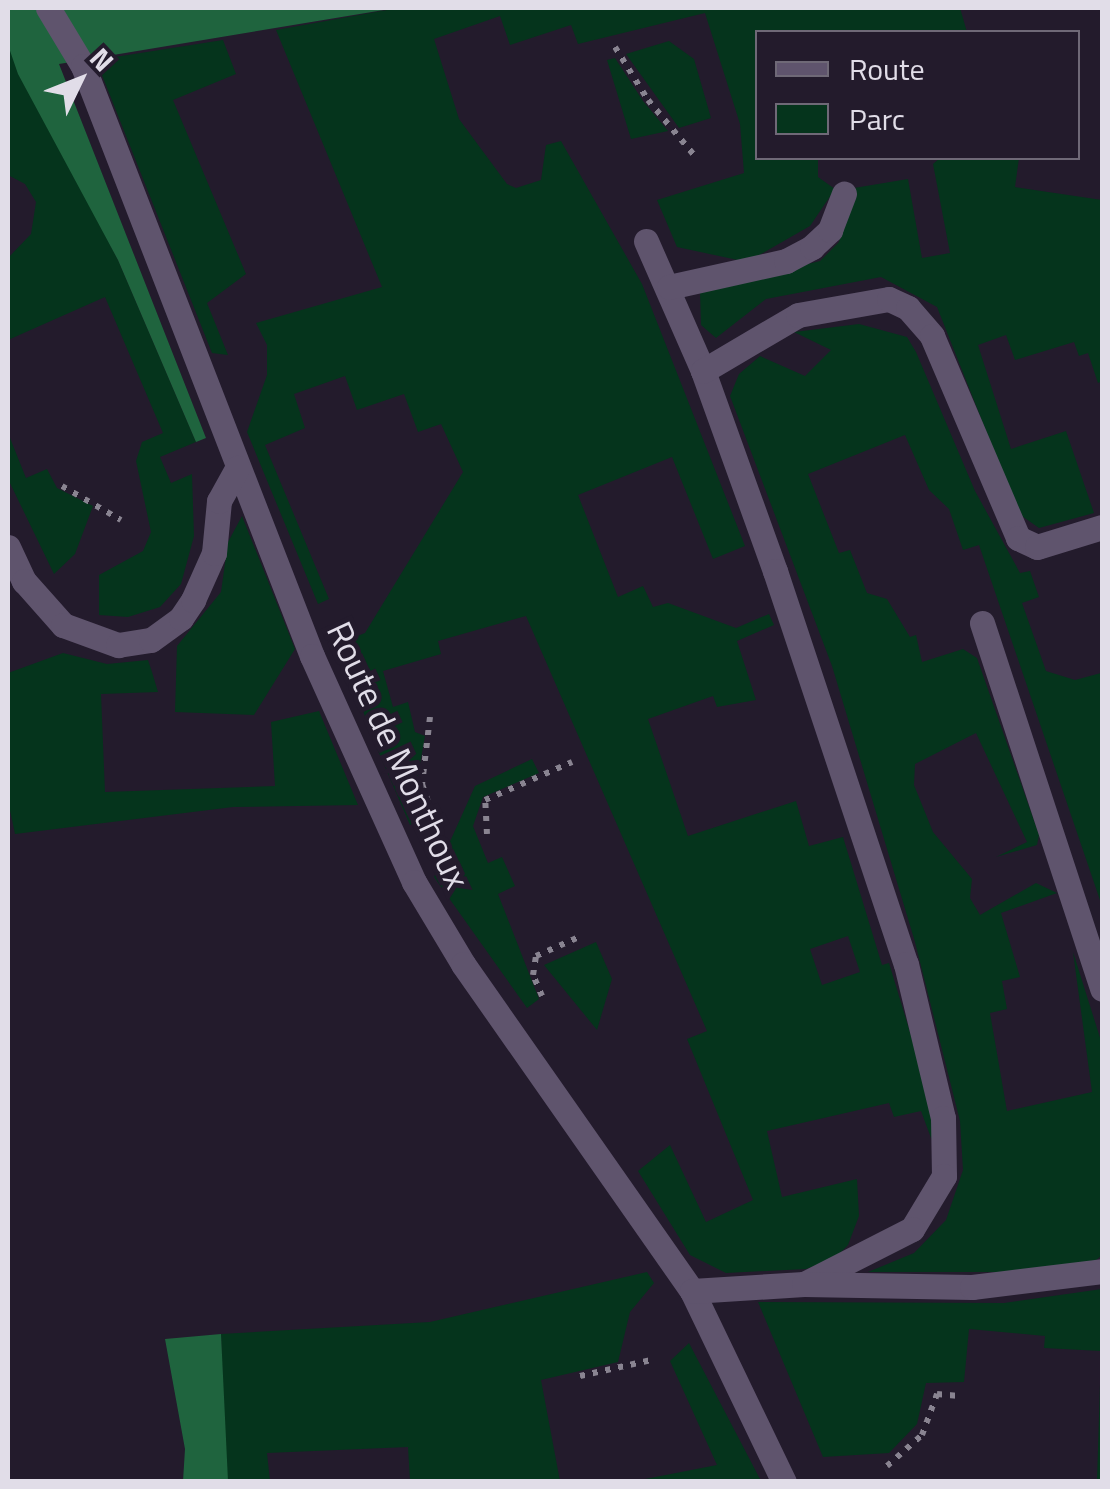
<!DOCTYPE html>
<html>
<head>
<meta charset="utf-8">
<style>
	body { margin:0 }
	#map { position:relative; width:1110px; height:1489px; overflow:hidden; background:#231b2c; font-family:"Titillium Web",sans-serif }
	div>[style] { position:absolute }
	.green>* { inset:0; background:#05341c }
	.forest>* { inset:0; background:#1f643e }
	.path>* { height:6px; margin-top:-3px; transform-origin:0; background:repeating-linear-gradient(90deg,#898491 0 5px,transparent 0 13px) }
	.minor>* { height:25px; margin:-12.5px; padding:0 12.5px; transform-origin:12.5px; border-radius:12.5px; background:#5f546d }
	span { translate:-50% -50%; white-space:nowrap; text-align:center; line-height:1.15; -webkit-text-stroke:10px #231b2c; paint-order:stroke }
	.street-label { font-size:35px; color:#e1dde8 }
	.frame { position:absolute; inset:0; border:10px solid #e1dde8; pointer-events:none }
	.legend { position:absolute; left:755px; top:30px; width:325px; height:130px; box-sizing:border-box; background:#231b2c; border:2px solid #6f6977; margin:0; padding:12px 18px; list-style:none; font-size:30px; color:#e1dde8 }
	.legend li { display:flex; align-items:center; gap:20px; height:50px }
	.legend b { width:50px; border:2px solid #6f6977 }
	.north { position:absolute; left:30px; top:30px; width:100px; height:100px; -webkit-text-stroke:8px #231b2c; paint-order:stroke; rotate:47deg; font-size:28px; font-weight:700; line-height:40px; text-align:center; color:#e1dde8 }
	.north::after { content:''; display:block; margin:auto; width:35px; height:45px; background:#e1dde8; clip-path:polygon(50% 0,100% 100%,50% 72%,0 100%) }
</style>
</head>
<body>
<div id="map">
	<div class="green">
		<i style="clip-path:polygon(evenodd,398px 8px,960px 8px,967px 32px,758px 32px,758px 158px,818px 158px,818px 177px,835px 189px,810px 226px,747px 262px,677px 247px,657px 200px,744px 173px,740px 124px,705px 13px,578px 44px,571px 25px,510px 45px,500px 16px,434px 39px,459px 119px,507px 184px,516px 188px,541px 180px,546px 145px,561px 141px,642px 284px,745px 546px,713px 559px,672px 457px,578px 495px,618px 597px,643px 586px,653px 607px,668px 603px,736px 628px,769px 614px,774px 625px,737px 641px,756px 700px,717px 707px,713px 696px,648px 719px,688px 836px,796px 801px,809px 846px,843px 837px,882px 965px,889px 963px,929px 1095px,934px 1146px,921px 1111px,894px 1117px,889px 1103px,767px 1131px,782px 1197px,857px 1179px,859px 1216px,848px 1245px,834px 1259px,806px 1269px,726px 1273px,690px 1255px,638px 1171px,670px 1145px,706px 1222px,753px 1200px,687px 1039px,707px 1031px,526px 616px,438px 641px,441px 654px,383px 671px,393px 707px,408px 702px,415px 732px,425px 736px,417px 781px,427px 816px,410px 825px,373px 739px,343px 654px,350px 650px,347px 640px,365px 633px,463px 472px,441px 424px,418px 432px,404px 394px,357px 410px,345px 376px,294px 394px,305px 428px,265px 445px,329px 599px,318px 604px,247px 432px,267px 375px,267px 345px,256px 323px,382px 287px,276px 30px,398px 8px,848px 936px,860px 972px,822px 985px,810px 949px,848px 936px)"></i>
		<i style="clip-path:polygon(223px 40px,236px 74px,173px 100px,246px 274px,207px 303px,228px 355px,212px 353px,96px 60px)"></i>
		<i style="clip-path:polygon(669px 41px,694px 59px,711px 118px,679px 128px,626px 54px)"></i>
		<i style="clip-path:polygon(8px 45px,118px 260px,196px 442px,160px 457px,171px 483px,192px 474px,194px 536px,181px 584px,160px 607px,128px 617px,99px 615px,99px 575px,143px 551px,151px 532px,136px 461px,142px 442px,163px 433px,105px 297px,8px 340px,8px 258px,31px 234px,36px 202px,25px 184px,8px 175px)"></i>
		<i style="clip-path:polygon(615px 58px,643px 101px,668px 131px,631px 139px,607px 60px)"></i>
		<i style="clip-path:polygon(940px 158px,1019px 158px,1015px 187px,1102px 200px,1102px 381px,1098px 383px,1088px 353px,1079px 356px,1074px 342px,1015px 360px,1006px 335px,978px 345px,1011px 449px,1066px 431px,1094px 513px,1039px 528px,1019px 514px,937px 307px,881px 277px,766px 299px,716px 338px,701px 325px,700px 291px,820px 261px,839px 242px,854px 188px,908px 179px,922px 258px,950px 253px,933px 164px)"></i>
		<i style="clip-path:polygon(859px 324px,907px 337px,916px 352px,975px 491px,1020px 573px,1030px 571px,1039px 597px,1022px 603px,1046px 671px,1075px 680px,1101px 673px,1102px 666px,1102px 906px,979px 545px,963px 550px,949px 509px,929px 490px,905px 435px,808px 474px,839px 553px,850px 550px,867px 593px,887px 599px,910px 637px,916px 635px,922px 662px,963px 649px,977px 658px,1039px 835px,1037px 845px,996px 857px,1027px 842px,976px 733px,915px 764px,914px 785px,933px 832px,972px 879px,970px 898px,980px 915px,1036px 883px,1057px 893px,1001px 913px,1020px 977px,1002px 981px,1007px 1009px,990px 1013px,1007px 1111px,1092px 1092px,1073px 952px,1102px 1044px,1102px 1255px,1095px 1261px,1011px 1272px,868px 1272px,914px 1253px,946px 1220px,963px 1170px,960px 1121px,915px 942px,832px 666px,730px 396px,739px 374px,760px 356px,805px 376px,831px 350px,794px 332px)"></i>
		<i style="clip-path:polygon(8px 433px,26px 478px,47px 469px,57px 488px,93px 506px,75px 554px,54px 574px,8px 479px)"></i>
		<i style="clip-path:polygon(242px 516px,295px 649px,254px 715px,175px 712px,177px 646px,221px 592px,228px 542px)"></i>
		<i style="clip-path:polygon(63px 653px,107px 664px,148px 660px,152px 672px,158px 692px,101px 694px,105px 792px,275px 786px,271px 722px,319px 711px,358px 805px,233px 807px,15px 834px,8px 801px,8px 673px)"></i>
		<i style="clip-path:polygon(532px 759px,539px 773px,483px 797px,473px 826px,488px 863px,502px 857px,515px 886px,498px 894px,539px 999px,527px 1008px,434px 877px,475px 786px)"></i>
		<i style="clip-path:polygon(596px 942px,612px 979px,597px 1030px,544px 965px)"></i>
		<i style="clip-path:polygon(647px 1272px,654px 1283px,630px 1312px,618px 1362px,541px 1380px,560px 1481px,410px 1481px,408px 1447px,267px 1453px,270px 1481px,226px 1481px,221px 1334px,430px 1322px)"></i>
		<i style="clip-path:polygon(1102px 1289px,1102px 1482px,1097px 1481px,1101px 1351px,1044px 1348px,1045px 1336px,969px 1329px,964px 1382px,926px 1383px,917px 1424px,889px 1453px,823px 1457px,758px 1302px,1004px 1303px)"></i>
		<i style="clip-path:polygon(689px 1343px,761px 1481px,635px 1481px,717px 1465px,670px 1361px)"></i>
	</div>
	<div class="forest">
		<i style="clip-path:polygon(8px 8px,396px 8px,59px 64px,206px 438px,196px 442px,118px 260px,18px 74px,8px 45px)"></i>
		<i style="clip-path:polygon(221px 1334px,228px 1481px,183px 1481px,185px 1449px,165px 1339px)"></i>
	</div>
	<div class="path">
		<i style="left:615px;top:47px;width:62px;rotate:58.1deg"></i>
		<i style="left:648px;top:100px;width:72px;rotate:50.1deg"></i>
		<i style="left:62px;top:486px;width:68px;rotate:30deg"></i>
		<i style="left:430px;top:717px;width:67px;rotate:96.8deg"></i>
		<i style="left:422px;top:784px;width:50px;rotate:71.2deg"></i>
		<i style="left:487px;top:834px;width:34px;rotate:-93deg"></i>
		<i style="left:485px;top:800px;width:95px;rotate:-23.6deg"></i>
		<i style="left:542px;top:996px;width:23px;rotate:-113deg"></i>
		<i style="left:533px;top:975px;width:19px;rotate:-81deg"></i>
		<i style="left:536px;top:956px;width:47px;rotate:-23.8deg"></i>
		<i style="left:580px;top:1376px;width:73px;rotate:-12.7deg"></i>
		<i style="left:887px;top:1466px;width:47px;rotate:-41.5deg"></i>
		<i style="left:922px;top:1435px;width:44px;rotate:-69.9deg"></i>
		<i style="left:937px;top:1394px;width:25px;rotate:5deg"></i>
	</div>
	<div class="minor">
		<i style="left:48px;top:8px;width:68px;rotate:58.9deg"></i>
		<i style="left:83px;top:66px;width:633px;rotate:68.79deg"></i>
		<i style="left:312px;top:656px;width:248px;rotate:65.7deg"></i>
		<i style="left:414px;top:882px;width:96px;rotate:59.1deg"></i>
		<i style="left:463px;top:964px;width:399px;rotate:55deg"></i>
		<i style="left:692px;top:1291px;width:212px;rotate:64.3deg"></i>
		<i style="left:646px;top:241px;width:142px;rotate:66.3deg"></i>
		<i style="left:703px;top:371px;width:213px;rotate:70.2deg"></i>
		<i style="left:775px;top:571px;width:414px;rotate:71.6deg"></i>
		<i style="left:906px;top:964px;width:158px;rotate:76.5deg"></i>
		<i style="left:943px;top:1118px;width:58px;rotate:89deg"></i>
		<i style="left:944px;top:1176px;width:62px;rotate:121.1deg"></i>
		<i style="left:912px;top:1229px;width:121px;rotate:153deg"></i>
		<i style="left:669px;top:287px;width:120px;rotate:-12.5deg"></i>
		<i style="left:786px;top:261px;width:30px;rotate:-28deg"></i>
		<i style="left:812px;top:247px;width:25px;rotate:-43deg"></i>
		<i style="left:830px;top:230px;width:39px;rotate:-69deg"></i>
		<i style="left:703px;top:371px;width:110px;rotate:-30.5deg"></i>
		<i style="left:798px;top:315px;width:92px;rotate:-10deg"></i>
		<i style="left:889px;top:299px;width:21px;rotate:25deg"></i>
		<i style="left:908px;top:308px;width:37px;rotate:49deg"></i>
		<i style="left:932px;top:336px;width:220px;rotate:66.9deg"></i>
		<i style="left:1018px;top:538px;width:21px;rotate:25deg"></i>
		<i style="left:1037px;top:547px;width:68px;rotate:-17.1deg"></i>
		<i style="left:8px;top:547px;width:38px;rotate:65deg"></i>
		<i style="left:24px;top:581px;width:59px;rotate:48.4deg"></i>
		<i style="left:63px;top:625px;width:59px;rotate:20deg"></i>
		<i style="left:118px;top:645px;width:33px;rotate:-9deg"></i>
		<i style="left:151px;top:640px;width:37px;rotate:-36deg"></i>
		<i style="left:181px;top:618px;width:22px;rotate:-56deg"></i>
		<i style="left:193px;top:600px;width:51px;rotate:-65.9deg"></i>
		<i style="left:214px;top:553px;width:52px;rotate:-84.5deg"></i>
		<i style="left:219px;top:501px;width:38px;rotate:-61deg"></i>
		<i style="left:982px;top:623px;width:385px;rotate:71.8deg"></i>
		<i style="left:692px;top:1291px;width:112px;rotate:-3.6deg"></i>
		<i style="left:804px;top:1284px;width:168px;rotate:1deg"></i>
		<i style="left:972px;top:1287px;width:131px;rotate:-7deg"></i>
	</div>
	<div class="street-label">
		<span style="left:399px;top:755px;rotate:65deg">Route de Monthoux</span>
	</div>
	<div class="frame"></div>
	<ul class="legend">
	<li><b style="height:12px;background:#5f546d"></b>Route</li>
	<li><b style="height:28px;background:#05341c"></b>Parc</li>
	</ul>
	<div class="north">N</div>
</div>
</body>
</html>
